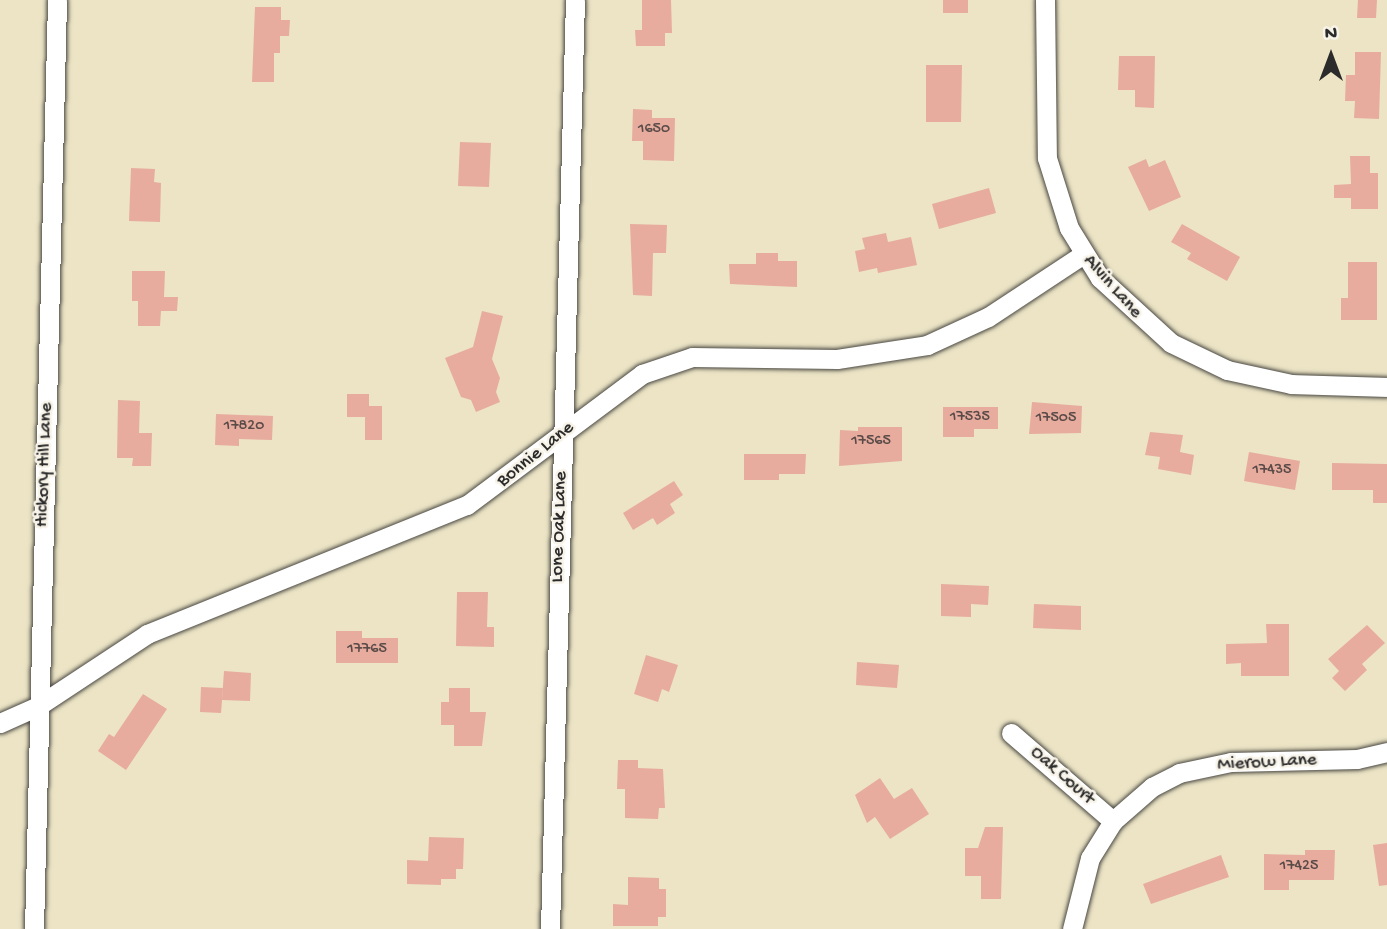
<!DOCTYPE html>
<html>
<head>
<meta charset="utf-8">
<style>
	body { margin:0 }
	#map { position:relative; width:1387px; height:929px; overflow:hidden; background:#ece4c5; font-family:"Gochi Hand",sans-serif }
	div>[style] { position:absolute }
	.building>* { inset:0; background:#e7ac9e }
	.roads { filter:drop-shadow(0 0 2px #484742) drop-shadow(0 0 2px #484742) }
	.minor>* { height:19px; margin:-9.5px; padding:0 9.5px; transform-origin:9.5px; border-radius:9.5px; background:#fff }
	span { translate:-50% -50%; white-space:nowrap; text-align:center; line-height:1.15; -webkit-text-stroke:5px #f7f3e8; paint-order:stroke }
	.number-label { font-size:16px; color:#5a4b48 }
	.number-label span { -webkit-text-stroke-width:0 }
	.street-label { font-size:19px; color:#2b2b2b }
	.north { position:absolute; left:1296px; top:21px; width:70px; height:70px; -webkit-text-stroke:5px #f7f3e8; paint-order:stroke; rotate:0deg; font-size:19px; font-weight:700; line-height:28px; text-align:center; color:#2b2b2b }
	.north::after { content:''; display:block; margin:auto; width:24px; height:32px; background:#2b2b2b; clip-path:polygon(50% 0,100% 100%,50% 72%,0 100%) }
</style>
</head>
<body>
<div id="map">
	<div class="building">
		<i style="clip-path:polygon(642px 0,671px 0,672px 33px,665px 33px,665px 46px,636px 46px,635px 30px,642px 30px)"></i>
		<i style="clip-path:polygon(943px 0,968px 0,968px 13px,943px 13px)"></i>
		<i style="clip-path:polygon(1358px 0,1377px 0,1376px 18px,1357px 18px)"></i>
		<i style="clip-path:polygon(255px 7px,281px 7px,281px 20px,290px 20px,289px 36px,280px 36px,280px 53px,274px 53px,274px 82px,252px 82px)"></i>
		<i style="clip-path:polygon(1355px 52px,1381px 52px,1379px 119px,1354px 118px,1355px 101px,1345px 101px,1346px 75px,1355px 75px)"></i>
		<i style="clip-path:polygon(1119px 56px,1155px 56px,1154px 108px,1135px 107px,1135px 90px,1118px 90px)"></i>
		<i style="clip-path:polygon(926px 65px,962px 65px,961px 122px,926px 122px)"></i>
		<i style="clip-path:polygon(633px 109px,652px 110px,652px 118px,675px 118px,674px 161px,643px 160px,643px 141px,632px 141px)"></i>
		<i style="clip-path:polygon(460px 142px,491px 143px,489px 187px,458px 186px)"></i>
		<i style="clip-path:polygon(1350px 156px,1370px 156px,1370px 173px,1378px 173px,1378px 209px,1351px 209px,1351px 198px,1334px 198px,1334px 185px,1351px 184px)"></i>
		<i style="clip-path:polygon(1146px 159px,1149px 167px,1165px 160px,1181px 197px,1149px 211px,1128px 167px)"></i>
		<i style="clip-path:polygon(131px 168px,155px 169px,154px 182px,161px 183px,160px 222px,129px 221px)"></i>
		<i style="clip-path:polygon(989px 188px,996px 213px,939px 229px,932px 204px)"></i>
		<i style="clip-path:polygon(630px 224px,667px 225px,666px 253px,653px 253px,652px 296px,633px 295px)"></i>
		<i style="clip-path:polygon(1182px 224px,1240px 257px,1227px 281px,1187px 259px,1191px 253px,1171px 242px)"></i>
		<i style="clip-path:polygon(886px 233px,888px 242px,911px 237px,917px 265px,878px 273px,877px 268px,859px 272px,855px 251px,865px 249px,862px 238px)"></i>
		<i style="clip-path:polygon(756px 253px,778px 253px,778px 261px,797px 261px,797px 287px,730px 284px,729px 264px,756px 264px)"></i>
		<i style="clip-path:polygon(1348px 262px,1377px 262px,1377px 320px,1341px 320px,1341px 298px,1348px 298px)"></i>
		<i style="clip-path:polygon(132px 271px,165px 271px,164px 297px,178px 297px,177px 311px,161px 311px,160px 326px,138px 326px,138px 301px,132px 301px)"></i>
		<i style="clip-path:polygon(482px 311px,503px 316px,492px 359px,500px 378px,496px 392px,500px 402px,476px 412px,471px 400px,461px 397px,445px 358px,473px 347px)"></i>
		<i style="clip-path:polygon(347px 394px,369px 394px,369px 406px,382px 406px,382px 440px,365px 440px,365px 417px,347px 417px)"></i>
		<i style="clip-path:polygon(118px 400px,140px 401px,139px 433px,152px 433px,151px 466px,132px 466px,133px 458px,117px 458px)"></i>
		<i style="clip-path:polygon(1032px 402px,1082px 406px,1081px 433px,1029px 434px)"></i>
		<i style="clip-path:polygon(943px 407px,998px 407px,998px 429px,974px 429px,974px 437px,943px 437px)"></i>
		<i style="clip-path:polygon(216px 414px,273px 416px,272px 440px,239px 439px,239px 446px,215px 445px)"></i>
		<i style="clip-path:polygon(858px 427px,902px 427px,902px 461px,839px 466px,840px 430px,858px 431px)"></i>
		<i style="clip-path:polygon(1150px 432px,1183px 435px,1180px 452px,1194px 455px,1191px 475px,1158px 469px,1160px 457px,1145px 455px)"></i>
		<i style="clip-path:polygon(1249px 452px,1300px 461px,1295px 490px,1244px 481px)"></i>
		<i style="clip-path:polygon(744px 454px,806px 454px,805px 474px,779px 474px,779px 480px,744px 480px)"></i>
		<i style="clip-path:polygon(1332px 463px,1387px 464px,1387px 503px,1373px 503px,1373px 490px,1332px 490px)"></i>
		<i style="clip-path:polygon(674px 481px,683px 495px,670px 504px,675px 513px,657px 525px,653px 518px,633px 530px,623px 513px)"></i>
		<i style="clip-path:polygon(941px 584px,989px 586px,988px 605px,971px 604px,971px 617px,941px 616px)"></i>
		<i style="clip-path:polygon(457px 592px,488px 592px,487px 627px,494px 627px,494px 647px,456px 646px)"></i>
		<i style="clip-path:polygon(1034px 604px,1081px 606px,1081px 630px,1033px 628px)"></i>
		<i style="clip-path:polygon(1266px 624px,1289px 624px,1289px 676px,1241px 676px,1241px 663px,1226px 664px,1226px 644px,1267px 643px)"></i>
		<i style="clip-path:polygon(1367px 625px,1385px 643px,1362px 664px,1367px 670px,1345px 691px,1332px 678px,1339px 671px,1328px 659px)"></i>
		<i style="clip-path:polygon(336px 631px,362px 631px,362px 638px,398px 638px,398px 663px,336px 663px)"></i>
		<i style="clip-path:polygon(646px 655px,678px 665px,669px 692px,662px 689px,658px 702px,634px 694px)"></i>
		<i style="clip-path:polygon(857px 662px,899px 665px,897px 688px,856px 685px)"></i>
		<i style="clip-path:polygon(224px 671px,251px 673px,250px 701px,222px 700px)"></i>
		<i style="clip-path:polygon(201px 687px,223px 688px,221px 713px,200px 712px)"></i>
		<i style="clip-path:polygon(449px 688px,470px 688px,470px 712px,486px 712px,482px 746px,454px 746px,454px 725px,441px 725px,441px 702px,449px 702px)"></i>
		<i style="clip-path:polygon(143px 694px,167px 709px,126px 770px,98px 751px,109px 734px,114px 737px)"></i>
		<i style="clip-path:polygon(618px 760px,638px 760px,638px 768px,663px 769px,665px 808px,659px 808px,658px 819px,625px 818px,625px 789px,617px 789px)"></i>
		<i style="clip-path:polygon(880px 778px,894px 799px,912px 788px,929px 814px,890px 839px,875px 817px,867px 823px,855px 795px)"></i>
		<i style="clip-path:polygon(985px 827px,1003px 827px,1001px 899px,981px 899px,981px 876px,965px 876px,965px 848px,978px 848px)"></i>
		<i style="clip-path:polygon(429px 837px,464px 838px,463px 869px,456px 869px,456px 879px,441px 879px,441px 885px,407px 884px,407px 860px,428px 861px)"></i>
		<i style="clip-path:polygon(1387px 843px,1387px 885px,1379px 886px,1373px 845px)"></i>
		<i style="clip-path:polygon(1305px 850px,1335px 850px,1334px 880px,1289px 880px,1289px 890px,1264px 890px,1264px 854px,1305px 855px)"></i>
		<i style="clip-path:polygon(1221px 855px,1229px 877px,1151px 904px,1143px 884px)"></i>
		<i style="clip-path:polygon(628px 877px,659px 878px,659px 889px,666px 889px,666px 917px,658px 917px,658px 926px,613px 926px,613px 904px,628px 905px)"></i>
	</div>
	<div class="roads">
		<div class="minor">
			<i style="left:1045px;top:0;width:158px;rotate:89.3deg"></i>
			<i style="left:1047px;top:158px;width:73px;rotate:72.6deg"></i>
			<i style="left:1069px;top:228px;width:59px;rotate:58.2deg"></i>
			<i style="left:1100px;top:278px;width:96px;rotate:42.5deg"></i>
			<i style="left:1171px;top:343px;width:62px;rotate:25.7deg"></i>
			<i style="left:1227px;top:370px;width:66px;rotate:12.3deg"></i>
			<i style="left:1291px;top:384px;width:96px;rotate:1.8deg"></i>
			<i style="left:0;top:723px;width:42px;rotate:-24.1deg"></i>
			<i style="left:38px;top:706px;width:131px;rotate:-33.4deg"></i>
			<i style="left:147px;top:634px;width:345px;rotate:-22deg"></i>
			<i style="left:467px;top:505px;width:219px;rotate:-36.8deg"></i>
			<i style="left:642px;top:374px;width:53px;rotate:-18.8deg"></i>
			<i style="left:692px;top:357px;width:145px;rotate:0.8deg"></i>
			<i style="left:837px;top:359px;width:91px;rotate:-8.8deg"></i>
			<i style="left:927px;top:345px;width:67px;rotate:-24.7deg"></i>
			<i style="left:988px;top:317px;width:113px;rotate:-33.4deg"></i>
			<i style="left:1011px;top:733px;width:135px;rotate:40.8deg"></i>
			<i style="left:34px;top:929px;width:929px;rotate:-88.58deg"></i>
			<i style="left:550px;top:929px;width:929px;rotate:-88.46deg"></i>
			<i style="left:1072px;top:929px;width:73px;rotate:-75.8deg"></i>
			<i style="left:1090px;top:858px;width:44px;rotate:-58.1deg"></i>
			<i style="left:1113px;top:821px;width:52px;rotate:-41.1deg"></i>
			<i style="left:1152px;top:787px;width:30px;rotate:-27deg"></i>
			<i style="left:1179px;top:773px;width:53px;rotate:-11.9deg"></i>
			<i style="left:1231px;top:762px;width:126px;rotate:-1.4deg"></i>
			<i style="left:1357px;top:759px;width:31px;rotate:-13deg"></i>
		</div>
	</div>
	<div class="number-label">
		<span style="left:654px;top:130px">1650</span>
		<span style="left:970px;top:418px">17535</span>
		<span style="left:1056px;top:419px">17505</span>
		<span style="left:244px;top:427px">17820</span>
		<span style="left:871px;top:442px">17565</span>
		<span style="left:1272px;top:471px">17435</span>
		<span style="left:367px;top:650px">17765</span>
		<span style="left:1299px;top:867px">17425</span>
	</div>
	<div class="street-label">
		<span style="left:1112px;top:287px;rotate:48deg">Alvin Lane</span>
		<span style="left:536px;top:455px;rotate:-39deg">Bonnie Lane</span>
		<span style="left:45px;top:465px;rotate:-88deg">Hickory Hill Lane</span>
		<span style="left:560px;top:527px;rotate:-88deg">Lone Oak Lane</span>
		<span style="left:1267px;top:763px;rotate:-3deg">Mierow Lane</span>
		<span style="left:1062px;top:776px;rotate:41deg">Oak Court</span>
	</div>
	<div class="north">N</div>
</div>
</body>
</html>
